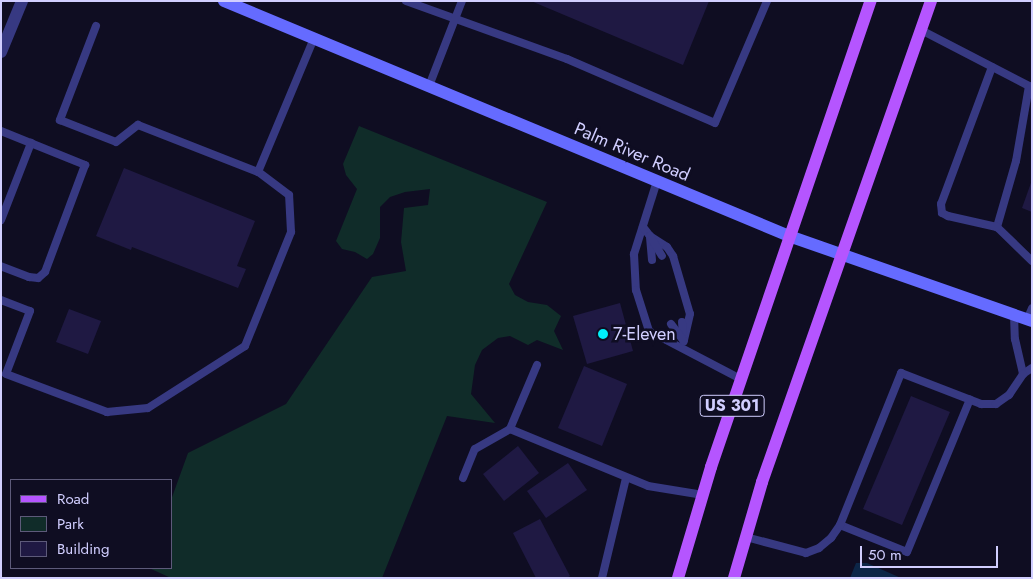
<!DOCTYPE html>
<html>
<head>
<meta charset="utf-8">
<style>
	body { margin:0 }
	#map { position:relative; width:1033px; height:579px; overflow:hidden; background:#0f0d22; font-family:Jost,sans-serif }
	div>[style] { position:absolute }
	.green>* { inset:0; background:#102c29 }
	.water>* { inset:0; background:#0c2647 }
	.building>* { inset:0; background:#1f1943 }
	.lane>* { height:8px; margin:-4px; padding:0 4px; transform-origin:4px; border-radius:4px; background:#373982 }
	.street>* { height:12px; margin:-6px; padding:0 6px; transform-origin:6px; border-radius:6px; background:#373982 }
	.secondary>* { height:12px; margin:-6px; padding:0 6px; transform-origin:6px; border-radius:6px; background:#656bff }
	.primary>* { height:12px; margin:-6px; padding:0 6px; transform-origin:6px; border-radius:6px; background:#b555ff }
	.dots>* { width:14px; height:14px; translate:-50% -50%; box-sizing:border-box; border:2px solid #0f0d22; border-radius:50% }
	span { translate:-50% -50%; white-space:nowrap; text-align:center; line-height:1.15; -webkit-text-stroke:5px #0f0d22; paint-order:stroke }
	.shield-label span { padding:1px 4px; background:#0f0d22; border:1px solid; border-radius:4px; -webkit-text-stroke-width:0 }
	.shield-label { font-size:16px; color:#d1ceff; font-weight:700 }
	.street-label { font-size:18px; color:#d1ceff }
	.poi-label { font-size:18px; color:#d1ceff }
	.left { translate:0 -50%; text-align:left }
	.frame { position:absolute; inset:0; border:2px solid #d1ceff; pointer-events:none }
	.legend { position:absolute; left:10px; top:479px; width:162px; height:90px; box-sizing:border-box; background:#0f0d22; border:1px solid #5d5a7a; margin:0; padding:6px 9px; list-style:none; font-size:15px; color:#d1ceff }
	.legend li { display:flex; align-items:center; gap:10px; height:25px }
	.legend b { width:25px; border:1px solid #5d5a7a }
	.scale { position:absolute; left:860px; top:546px; width:138px; height:22px; box-sizing:border-box; border:2px solid #d1ceff; border-top:0; padding-left:6px; font-size:15px; line-height:18px; white-space:nowrap; color:#d1ceff; -webkit-text-stroke:4px #0f0d22; paint-order:stroke }
</style>
</head>
<body>
<div id="map">
	<div class="green">
		<i style="clip-path:polygon(359px 126px,547px 202px,509px 284px,515px 295px,528px 302px,547px 305px,561px 316px,554px 331px,563px 350px,537px 340px,528px 345px,510px 336px,498px 338px,482px 350px,475px 365px,471px 394px,495px 423px,447px 416px,382px 578px,171px 578px,149px 568px,171px 568px,171px 500px,188px 453px,286px 404px,372px 277px,406px 271px,401px 242px,404px 208px,428px 205px,430px 189px,405px 192px,390px 197px,380px 207px,380px 238px,373px 254px,367px 259px,355px 252px,342px 249px,336px 241px,357px 189px,346px 175px,343px 164px)"></i>
	</div>
	<div class="water">
		<i style="clip-path:polygon(856px 563px,867px 563px,901px 578px,850px 578px)"></i>
	</div>
	<div class="building">
		<i style="clip-path:polygon(531px 1px,709px 1px,683px 65px)"></i>
		<i style="clip-path:polygon(124px 168px,255px 221px,237px 266px,246px 269px,238px 288px,132px 247px,131px 250px,96px 236px)"></i>
		<i style="clip-path:polygon(1032px 180px,1032px 212px,1022px 208px)"></i>
		<i style="clip-path:polygon(620px 303px,633px 351px,587px 364px,573px 316px)"></i>
		<i style="clip-path:polygon(69px 309px,101px 321px,88px 354px,56px 342px)"></i>
		<i style="clip-path:polygon(584px 366px,627px 384px,602px 446px,558px 428px)"></i>
		<i style="clip-path:polygon(911px 396px,950px 412px,902px 525px,863px 509px)"></i>
		<i style="clip-path:polygon(518px 446px,539px 473px,504px 501px,483px 474px)"></i>
		<i style="clip-path:polygon(568px 463px,587px 490px,546px 518px,527px 491px)"></i>
		<i style="clip-path:polygon(540px 519px,570px 576px,567px 578px,536px 578px,513px 533px)"></i>
	</div>
	<div class="lane">
		<i style="left:406px;top:1px;width:171px;rotate:19.8deg"></i>
		<i style="left:567px;top:59px;width:161px;rotate:23.4deg"></i>
		<i style="left:715px;top:123px;width:133px;rotate:-66.9deg"></i>
		<i style="left:96px;top:26px;width:101px;rotate:111deg"></i>
		<i style="left:60px;top:120px;width:60px;rotate:21.4deg"></i>
		<i style="left:116px;top:142px;width:28px;rotate:-38deg"></i>
		<i style="left:138px;top:125px;width:129px;rotate:21.4deg"></i>
		<i style="left:921px;top:30px;width:122px;rotate:27.4deg"></i>
		<i style="left:1029px;top:86px;width:76px;rotate:99.8deg"></i>
		<i style="left:1016px;top:161px;width:69px;rotate:106.1deg"></i>
		<i style="left:997px;top:227px;width:49px;rotate:44.2deg"></i>
		<i style="left:992px;top:67px;width:146px;rotate:110.4deg"></i>
		<i style="left:941px;top:204px;width:9px;rotate:84deg"></i>
		<i style="left:942px;top:213px;width:7px;rotate:27deg"></i>
		<i style="left:948px;top:216px;width:50px;rotate:12.7deg"></i>
		<i style="left:429px;top:86px;width:91px;rotate:-68.8deg"></i>
		<i style="left:1px;top:131px;width:91px;rotate:22deg"></i>
		<i style="left:85px;top:165px;width:114px;rotate:110.5deg"></i>
		<i style="left:45px;top:272px;width:9px;rotate:139deg"></i>
		<i style="left:38px;top:278px;width:9px;rotate:-174deg"></i>
		<i style="left:29px;top:277px;width:30px;rotate:-159deg"></i>
		<i style="left:657px;top:181px;width:77px;rotate:107.5deg"></i>
		<i style="left:634px;top:254px;width:36px;rotate:87deg"></i>
		<i style="left:636px;top:290px;width:43px;rotate:72.4deg"></i>
		<i style="left:649px;top:331px;width:104px;rotate:27.6deg"></i>
		<i style="left:1px;top:220px;width:83px;rotate:-68.7deg"></i>
		<i style="left:643px;top:227px;width:11px;rotate:52deg"></i>
		<i style="left:650px;top:236px;width:20px;rotate:33deg"></i>
		<i style="left:667px;top:247px;width:11px;rotate:56deg"></i>
		<i style="left:673px;top:256px;width:60px;rotate:73.7deg"></i>
		<i style="left:690px;top:314px;width:28px;rotate:103deg"></i>
		<i style="left:652px;top:260px;width:24px;rotate:-95deg"></i>
		<i style="left:650px;top:236px;width:23px;rotate:59deg"></i>
		<i style="left:1px;top:300px;width:31px;rotate:21deg"></i>
		<i style="left:30px;top:311px;width:67px;rotate:110.9deg"></i>
		<i style="left:6px;top:374px;width:108px;rotate:20.6deg"></i>
		<i style="left:107px;top:412px;width:41px;rotate:-5.6deg"></i>
		<i style="left:148px;top:408px;width:115px;rotate:-32.6deg"></i>
		<i style="left:245px;top:346px;width:123px;rotate:-68deg"></i>
		<i style="left:291px;top:232px;width:37px;rotate:-93deg"></i>
		<i style="left:289px;top:195px;width:39px;rotate:-143deg"></i>
		<i style="left:258px;top:172px;width:145px;rotate:-67.3deg"></i>
		<i style="left:1014px;top:315px;width:24px;rotate:88deg"></i>
		<i style="left:1015px;top:339px;width:36px;rotate:77deg"></i>
		<i style="left:1023px;top:374px;width:11px;rotate:-34deg"></i>
		<i style="left:1027px;top:320px;width:13px;rotate:-67deg"></i>
		<i style="left:682px;top:322px;width:15px;rotate:86deg"></i>
		<i style="left:671px;top:324px;width:21px;rotate:53deg"></i>
		<i style="left:537px;top:365px;width:69px;rotate:112.9deg"></i>
		<i style="left:510px;top:429px;width:149px;rotate:22.4deg"></i>
		<i style="left:648px;top:486px;width:56px;rotate:9.3deg"></i>
		<i style="left:463px;top:478px;width:31px;rotate:-68deg"></i>
		<i style="left:475px;top:449px;width:40px;rotate:-29.7deg"></i>
		<i style="left:840px;top:525px;width:72px;rotate:21.9deg"></i>
		<i style="left:907px;top:552px;width:165px;rotate:-67.6deg"></i>
		<i style="left:746px;top:537px;width:62px;rotate:14.9deg"></i>
		<i style="left:806px;top:553px;width:14px;rotate:-21deg"></i>
		<i style="left:819px;top:548px;width:16px;rotate:-40deg"></i>
		<i style="left:831px;top:538px;width:16px;rotate:-55deg"></i>
		<i style="left:840px;top:525px;width:164px;rotate:-68.1deg"></i>
		<i style="left:901px;top:373px;width:86px;rotate:21.2deg"></i>
		<i style="left:981px;top:404px;width:15px"></i>
		<i style="left:996px;top:404px;width:16px;rotate:-35deg"></i>
		<i style="left:1009px;top:395px;width:25px;rotate:-56deg"></i>
		<i style="left:602px;top:578px;width:103px;rotate:-76.5deg"></i>
	</div>
	<div class="street">
		<i style="left:1px;top:52px;width:55px;rotate:-67.6deg"></i>
	</div>
	<div class="secondary">
		<i style="left:224px;top:1px;width:612px;rotate:22.58deg"></i>
		<i style="left:789px;top:236px;width:257px;rotate:19.3deg"></i>
	</div>
	<div class="primary">
		<i style="left:678px;top:578px;width:116px;rotate:-73.4deg"></i>
		<i style="left:711px;top:467px;width:493px;rotate:-71.1deg"></i>
		<i style="left:734px;top:578px;width:100px;rotate:-73.7deg"></i>
		<i style="left:762px;top:482px;width:510px;rotate:-70.64deg"></i>
	</div>
	<div class="dots">
		<i style="left:603px;top:334px;background:#00eff9"></i>
	</div>
	<div class="shield-label">
		<span style="left:732px;top:406px">US 301</span>
	</div>
	<div class="street-label">
		<span style="left:632px;top:152px;rotate:23deg">Palm River Road</span>
	</div>
	<div class="poi-label">
		<span class="left" style="left:613px;top:334px">7-Eleven</span>
	</div>
	<div class="frame"></div>
	<ul class="legend">
	<li><b style="height:6px;background:#b555ff"></b>Road</li>
	<li><b style="height:14px;background:#102c29"></b>Park</li>
	<li><b style="height:14px;background:#1f1943"></b>Building</li>
	</ul>
	<div class="scale">50 m</div>
</div>
</body>
</html>
